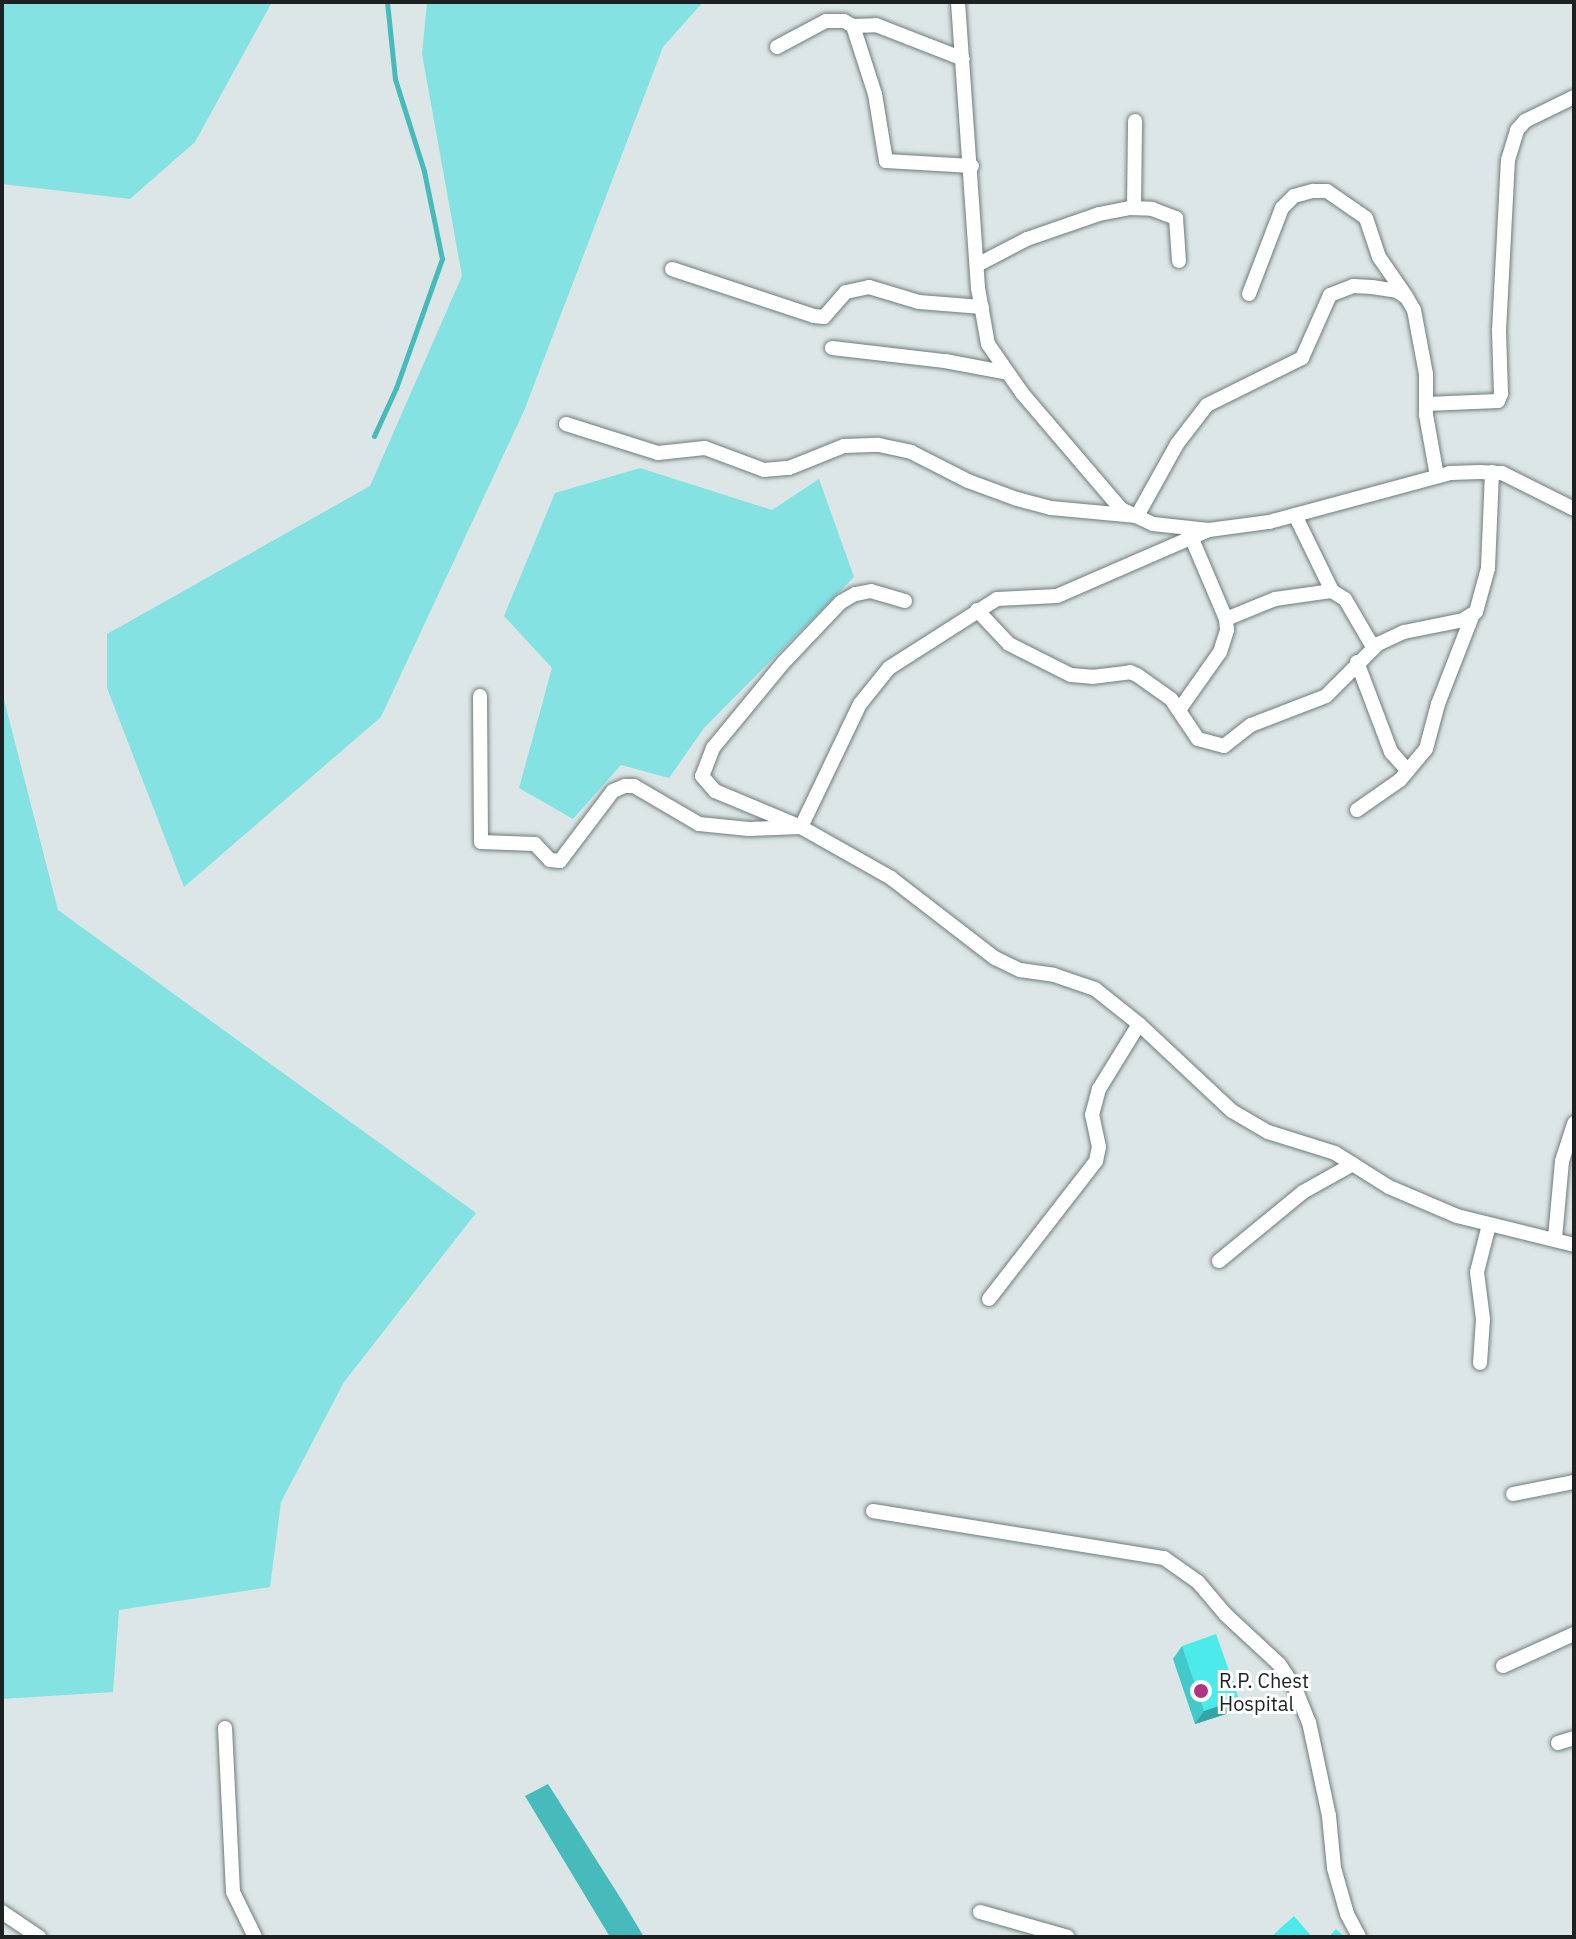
<!DOCTYPE html>
<html>
<head>
<meta charset="utf-8">
<style>
	body { margin:0 }
	#map { position:relative; width:1576px; height:1939px; overflow:hidden; background:#dce6e6; font-family:"IBM Plex Sans",sans-serif }
	div>[style] { position:absolute }
	.green>* { inset:0; background:#85e2e2 }
	.water>* { inset:0; background:#47babc }
	.stream>* { height:5px; margin:-2.5px; padding:0 2.5px; transform-origin:2.5px; border-radius:2.5px; background:#47babc }
	.roads { filter:drop-shadow(0 0 2px #717b7b) drop-shadow(0 0 2px #717b7b) }
	.minor>* { height:14px; margin:-7px; padding:0 7px; transform-origin:7px; border-radius:7px; background:#fff }
	.wall>* { inset:0; background:#42c9ca }
	.shaded-wall>* { inset:0; background:#36a4a4 }
	.building>* { inset:0; background:#4deaeb }
	.dots>* { width:22px; height:22px; translate:-50% -50%; box-sizing:border-box; border:4px solid #fff; border-radius:50% }
	span { translate:-50% -50%; white-space:nowrap; text-align:center; line-height:1.15; -webkit-text-stroke:6px #fff; paint-order:stroke }
	.poi-label { font-size:20px; color:#1d2121 }
	.left { translate:0 -50%; text-align:left }
	.frame { position:absolute; inset:0; border:4px solid #1d2121; pointer-events:none }
</style>
</head>
<body>
<div id="map">
	<div class="green">
		<i style="clip-path:polygon(2px 2px,272px 2px,195px 142px,130px 199px,2px 184px)"></i>
		<i style="clip-path:polygon(427px 2px,703px 2px,663px 47px,524px 411px,381px 717px,184px 887px,107px 688px,107px 634px,370px 486px,462px 276px,422px 54px)"></i>
		<i style="clip-path:polygon(640px 468px,772px 510px,819px 479px,854px 577px,704px 728px,669px 778px,621px 765px,573px 819px,519px 788px,552px 668px,504px 616px,555px 493px)"></i>
		<i style="clip-path:polygon(2px 692px,58px 910px,476px 1213px,344px 1382px,281px 1502px,270px 1587px,119px 1610px,113px 1692px,2px 1699px)"></i>
	</div>
	<div class="water">
		<i style="clip-path:polygon(548px 1784px,623px 1902px,644px 1937px,610px 1937px,525px 1796px)"></i>
	</div>
	<div class="stream">
		<i style="left:374px;top:436px;width:53px;rotate:-65.4deg"></i>
		<i style="left:396px;top:388px;width:137px;rotate:-70.4deg"></i>
		<i style="left:442px;top:259px;width:90px;rotate:-101.6deg"></i>
		<i style="left:424px;top:171px;width:96px;rotate:-107.5deg"></i>
		<i style="left:395px;top:79px;width:77px;rotate:-95.9deg"></i>
	</div>
	<div class="roads">
		<div class="minor">
			<i style="left:958px;top:2px;width:287px;rotate:86deg"></i>
			<i style="left:978px;top:288px;width:57px;rotate:79.9deg"></i>
			<i style="left:988px;top:344px;width:60px;rotate:55.2deg"></i>
			<i style="left:1022px;top:393px;width:153px;rotate:49.5deg"></i>
			<i style="left:1121px;top:509px;width:35px;rotate:25deg"></i>
			<i style="left:1153px;top:524px;width:56px;rotate:6.1deg"></i>
			<i style="left:1209px;top:530px;width:61px;rotate:-7.6deg"></i>
			<i style="left:1269px;top:522px;width:188px;rotate:-15.1deg"></i>
			<i style="left:1450px;top:473px;width:30px;rotate:-2deg"></i>
			<i style="left:1480px;top:472px;width:22px;rotate:3deg"></i>
			<i style="left:1502px;top:473px;width:80px;rotate:26.6deg"></i>
			<i style="left:853px;top:26px;width:23px;rotate:-2deg"></i>
			<i style="left:876px;top:25px;width:93px;rotate:21.3deg"></i>
			<i style="left:777px;top:47px;width:55px;rotate:-28deg"></i>
			<i style="left:826px;top:21px;width:18px"></i>
			<i style="left:844px;top:21px;width:10px;rotate:29deg"></i>
			<i style="left:853px;top:26px;width:71px;rotate:72.1deg"></i>
			<i style="left:875px;top:94px;width:68px;rotate:80.7deg"></i>
			<i style="left:886px;top:161px;width:86px;rotate:3.3deg"></i>
			<i style="left:1134px;top:208px;width:87px;rotate:-89.3deg"></i>
			<i style="left:977px;top:265px;width:56px;rotate:-27.5deg"></i>
			<i style="left:1027px;top:239px;width:76px;rotate:-19.1deg"></i>
			<i style="left:1099px;top:214px;width:31px;rotate:-11deg"></i>
			<i style="left:1129px;top:208px;width:23px;rotate:2deg"></i>
			<i style="left:1152px;top:209px;width:26px;rotate:21deg"></i>
			<i style="left:1176px;top:218px;width:43px;rotate:86deg"></i>
			<i style="left:672px;top:269px;width:150px;rotate:18.3deg"></i>
			<i style="left:814px;top:316px;width:10px;rotate:6deg"></i>
			<i style="left:824px;top:317px;width:33px;rotate:-49deg"></i>
			<i style="left:846px;top:292px;width:24px;rotate:-12deg"></i>
			<i style="left:869px;top:287px;width:52px;rotate:16.7deg"></i>
			<i style="left:919px;top:302px;width:63px;rotate:4.5deg"></i>
			<i style="left:1249px;top:294px;width:92px;rotate:-69deg"></i>
			<i style="left:1282px;top:208px;width:17px;rotate:-45deg"></i>
			<i style="left:1294px;top:196px;width:20px;rotate:-15deg"></i>
			<i style="left:1313px;top:191px;width:14px"></i>
			<i style="left:1327px;top:191px;width:47px;rotate:34.7deg"></i>
			<i style="left:1366px;top:218px;width:41px;rotate:71.6deg"></i>
			<i style="left:1379px;top:257px;width:47px;rotate:55.3deg"></i>
			<i style="left:832px;top:348px;width:114px;rotate:6.6deg"></i>
			<i style="left:945px;top:361px;width:64px;rotate:10.8deg"></i>
			<i style="left:1426px;top:404px;width:72px;rotate:-2.4deg"></i>
			<i style="left:1498px;top:401px;width:8px;rotate:-67deg"></i>
			<i style="left:1501px;top:394px;width:63px;rotate:-91.8deg"></i>
			<i style="left:1499px;top:331px;width:171px;rotate:-87deg"></i>
			<i style="left:1508px;top:160px;width:31px;rotate:-73deg"></i>
			<i style="left:1517px;top:130px;width:12px;rotate:-48deg"></i>
			<i style="left:1525px;top:121px;width:55px;rotate:-26.1deg"></i>
			<i style="left:566px;top:424px;width:96px;rotate:17.5deg"></i>
			<i style="left:658px;top:453px;width:47px;rotate:-6.1deg"></i>
			<i style="left:705px;top:448px;width:63px;rotate:20.4deg"></i>
			<i style="left:764px;top:470px;width:25px;rotate:-5deg"></i>
			<i style="left:789px;top:468px;width:59px;rotate:-21.8deg"></i>
			<i style="left:844px;top:446px;width:35px;rotate:-2deg"></i>
			<i style="left:879px;top:445px;width:33px;rotate:12deg"></i>
			<i style="left:911px;top:452px;width:64px;rotate:27deg"></i>
			<i style="left:968px;top:481px;width:52px;rotate:20.2deg"></i>
			<i style="left:1017px;top:499px;width:35px;rotate:15deg"></i>
			<i style="left:1051px;top:508px;width:86px;rotate:5.3deg"></i>
			<i style="left:1137px;top:516px;width:82px;rotate:-60.9deg"></i>
			<i style="left:1177px;top:444px;width:49px;rotate:-52.4deg"></i>
			<i style="left:1207px;top:405px;width:106px;rotate:-26.3deg"></i>
			<i style="left:1302px;top:358px;width:69px;rotate:-66deg"></i>
			<i style="left:1330px;top:295px;width:25px;rotate:-21deg"></i>
			<i style="left:1353px;top:286px;width:19px;rotate:3deg"></i>
			<i style="left:1372px;top:287px;width:25px;rotate:9deg"></i>
			<i style="left:1397px;top:291px;width:12px;rotate:35deg"></i>
			<i style="left:1407px;top:298px;width:14px;rotate:60deg"></i>
			<i style="left:1414px;top:310px;width:65px;rotate:79.4deg"></i>
			<i style="left:1426px;top:374px;width:41px;rotate:90deg"></i>
			<i style="left:1426px;top:415px;width:62px;rotate:79.8deg"></i>
			<i style="left:1295px;top:515px;width:85px;rotate:64deg"></i>
			<i style="left:905px;top:601px;width:35px;rotate:-164deg"></i>
			<i style="left:871px;top:591px;width:16px;rotate:169deg"></i>
			<i style="left:855px;top:594px;width:16px;rotate:150deg"></i>
			<i style="left:841px;top:602px;width:84px;rotate:133.6deg"></i>
			<i style="left:783px;top:663px;width:110px;rotate:129.5deg"></i>
			<i style="left:713px;top:748px;width:30px;rotate:111deg"></i>
			<i style="left:702px;top:776px;width:20px;rotate:49deg"></i>
			<i style="left:715px;top:791px;width:93px;rotate:22.7deg"></i>
			<i style="left:801px;top:827px;width:103px;rotate:29.5deg"></i>
			<i style="left:891px;top:878px;width:131px;rotate:37.6deg"></i>
			<i style="left:995px;top:958px;width:28px;rotate:26deg"></i>
			<i style="left:1020px;top:970px;width:34px;rotate:8deg"></i>
			<i style="left:1054px;top:975px;width:43px;rotate:18.9deg"></i>
			<i style="left:1095px;top:989px;width:56px;rotate:38.5deg"></i>
			<i style="left:1139px;top:1024px;width:127px;rotate:43.1deg"></i>
			<i style="left:1232px;top:1111px;width:42px;rotate:30.3deg"></i>
			<i style="left:1268px;top:1132px;width:70px;rotate:17.4deg"></i>
			<i style="left:1335px;top:1153px;width:64px;rotate:32.2deg"></i>
			<i style="left:1389px;top:1187px;width:74px;rotate:23.1deg"></i>
			<i style="left:1457px;top:1216px;width:121px;rotate:13.9deg"></i>
			<i style="left:977px;top:610px;width:47px;rotate:46.7deg"></i>
			<i style="left:1009px;top:644px;width:69px;rotate:26.6deg"></i>
			<i style="left:1071px;top:675px;width:21px;rotate:5deg"></i>
			<i style="left:1092px;top:677px;width:38px;rotate:-7deg"></i>
			<i style="left:1130px;top:672px;width:8px;rotate:23deg"></i>
			<i style="left:1137px;top:675px;width:42px;rotate:35.2deg"></i>
			<i style="left:1171px;top:699px;width:48px;rotate:56deg"></i>
			<i style="left:1198px;top:739px;width:27px;rotate:15deg"></i>
			<i style="left:1224px;top:746px;width:34px;rotate:-38deg"></i>
			<i style="left:1251px;top:725px;width:80px;rotate:-21.1deg"></i>
			<i style="left:1326px;top:696px;width:74px;rotate:-45deg"></i>
			<i style="left:1378px;top:644px;width:29px;rotate:-25deg"></i>
			<i style="left:1404px;top:632px;width:60px;rotate:-11.5deg"></i>
			<i style="left:1463px;top:620px;width:15px;rotate:-32deg"></i>
			<i style="left:1476px;top:612px;width:46px;rotate:-74.7deg"></i>
			<i style="left:1488px;top:568px;width:96px;rotate:-87.6deg"></i>
			<i style="left:1226px;top:619px;width:53px;rotate:-22.2deg"></i>
			<i style="left:1275px;top:599px;width:58px;rotate:-8deg"></i>
			<i style="left:1332px;top:591px;width:15px;rotate:32deg"></i>
			<i style="left:1345px;top:599px;width:56px;rotate:59.7deg"></i>
			<i style="left:1357px;top:662px;width:96px;rotate:69.3deg"></i>
			<i style="left:1391px;top:752px;width:25px;rotate:48deg"></i>
			<i style="left:480px;top:696px;width:146px;rotate:89.6deg"></i>
			<i style="left:481px;top:842px;width:54px;rotate:2.1deg"></i>
			<i style="left:535px;top:844px;width:22px;rotate:47deg"></i>
			<i style="left:550px;top:860px;width:10px;rotate:6deg"></i>
			<i style="left:560px;top:861px;width:88px;rotate:-52.9deg"></i>
			<i style="left:613px;top:791px;width:13px;rotate:-23deg"></i>
			<i style="left:625px;top:786px;width:9px"></i>
			<i style="left:634px;top:786px;width:75px;rotate:30.3deg"></i>
			<i style="left:699px;top:824px;width:50px;rotate:5.7deg"></i>
			<i style="left:749px;top:829px;width:52px;rotate:-2.2deg"></i>
			<i style="left:801px;top:827px;width:136px;rotate:-64.4deg"></i>
			<i style="left:860px;top:704px;width:46px;rotate:-51.1deg"></i>
			<i style="left:889px;top:668px;width:128px;rotate:-32.6deg"></i>
			<i style="left:997px;top:599px;width:60px;rotate:-2.9deg"></i>
			<i style="left:1057px;top:596px;width:166px;rotate:-23.5deg"></i>
			<i style="left:1179px;top:710px;width:71px;rotate:-54.7deg"></i>
			<i style="left:1220px;top:652px;width:23px;rotate:-72deg"></i>
			<i style="left:1227px;top:630px;width:11px;rotate:-95deg"></i>
			<i style="left:1226px;top:619px;width:87px;rotate:-113deg"></i>
			<i style="left:1357px;top:810px;width:52px;rotate:-34.9deg"></i>
			<i style="left:1400px;top:780px;width:40px;rotate:-50deg"></i>
			<i style="left:1426px;top:749px;width:47px;rotate:-75.1deg"></i>
			<i style="left:1438px;top:704px;width:93px;rotate:-68.7deg"></i>
			<i style="left:1555px;top:1238px;width:77px;rotate:-84.8deg"></i>
			<i style="left:1562px;top:1161px;width:40px;rotate:-72deg"></i>
			<i style="left:1219px;top:1261px;width:109px;rotate:-39.4deg"></i>
			<i style="left:1303px;top:1192px;width:57px;rotate:-29.2deg"></i>
			<i style="left:989px;top:1299px;width:175px;rotate:-52.2deg"></i>
			<i style="left:1096px;top:1161px;width:14px;rotate:-78deg"></i>
			<i style="left:1099px;top:1147px;width:33px;rotate:-102deg"></i>
			<i style="left:1092px;top:1115px;width:27px;rotate:-75deg"></i>
			<i style="left:1099px;top:1089px;width:76px;rotate:-58.4deg"></i>
			<i style="left:1480px;top:1363px;width:44px;rotate:-86.1deg"></i>
			<i style="left:1483px;top:1319px;width:47px;rotate:-97.3deg"></i>
			<i style="left:1477px;top:1272px;width:49px;rotate:-75.7deg"></i>
			<i style="left:1513px;top:1494px;width:62px;rotate:-11.1deg"></i>
			<i style="left:873px;top:1511px;width:295px;rotate:9.2deg"></i>
			<i style="left:1164px;top:1558px;width:42px;rotate:35.2deg"></i>
			<i style="left:1198px;top:1582px;width:42px;rotate:49.8deg"></i>
			<i style="left:1225px;top:1614px;width:74px;rotate:42.8deg"></i>
			<i style="left:1279px;top:1664px;width:29px;rotate:56deg"></i>
			<i style="left:1295px;top:1688px;width:37px;rotate:68deg"></i>
			<i style="left:1309px;top:1722px;width:96px;rotate:78deg"></i>
			<i style="left:1329px;top:1816px;width:52px;rotate:84.5deg"></i>
			<i style="left:1334px;top:1868px;width:48px;rotate:74.2deg"></i>
			<i style="left:1347px;top:1914px;width:26px;rotate:62deg"></i>
			<i style="left:1503px;top:1666px;width:78px;rotate:-24.3deg"></i>
			<i style="left:225px;top:1728px;width:164px;rotate:87.2deg"></i>
			<i style="left:233px;top:1892px;width:50px;rotate:63.9deg"></i>
			<i style="left:1558px;top:1743px;width:17px;rotate:-17deg"></i>
			<i style="left:2px;top:1912px;width:45px;rotate:34deg"></i>
			<i style="left:980px;top:1912px;width:91px;rotate:15.9deg"></i>
		</div>
	</div>
	<div class="wall">
		<i style="clip-path:polygon(1182px 1646px,1229px 1713px,1195px 1724px,1173px 1659px)"></i>
	</div>
	<div class="shaded-wall">
		<i style="clip-path:polygon(1239px 1699px,1229px 1713px,1195px 1724px,1204px 1711px)"></i>
	</div>
	<div class="building">
		<i style="clip-path:polygon(1216px 1634px,1239px 1699px,1204px 1711px,1182px 1646px)"></i>
		<i style="clip-path:polygon(1294px 1916px,1312px 1937px,1276px 1937px,1274px 1934px)"></i>
		<i style="clip-path:polygon(1336px 1929px,1345px 1937px,1329px 1937px)"></i>
	</div>
	<div class="dots">
		<i style="left:1201px;top:1691px;background:#b13483"></i>
	</div>
	<div class="poi-label">
		<span class="left" style="left:1219px;top:1692px">R.P. Chest<br>Hospital</span>
	</div>
	<div class="frame"></div>
</div>
</body>
</html>
